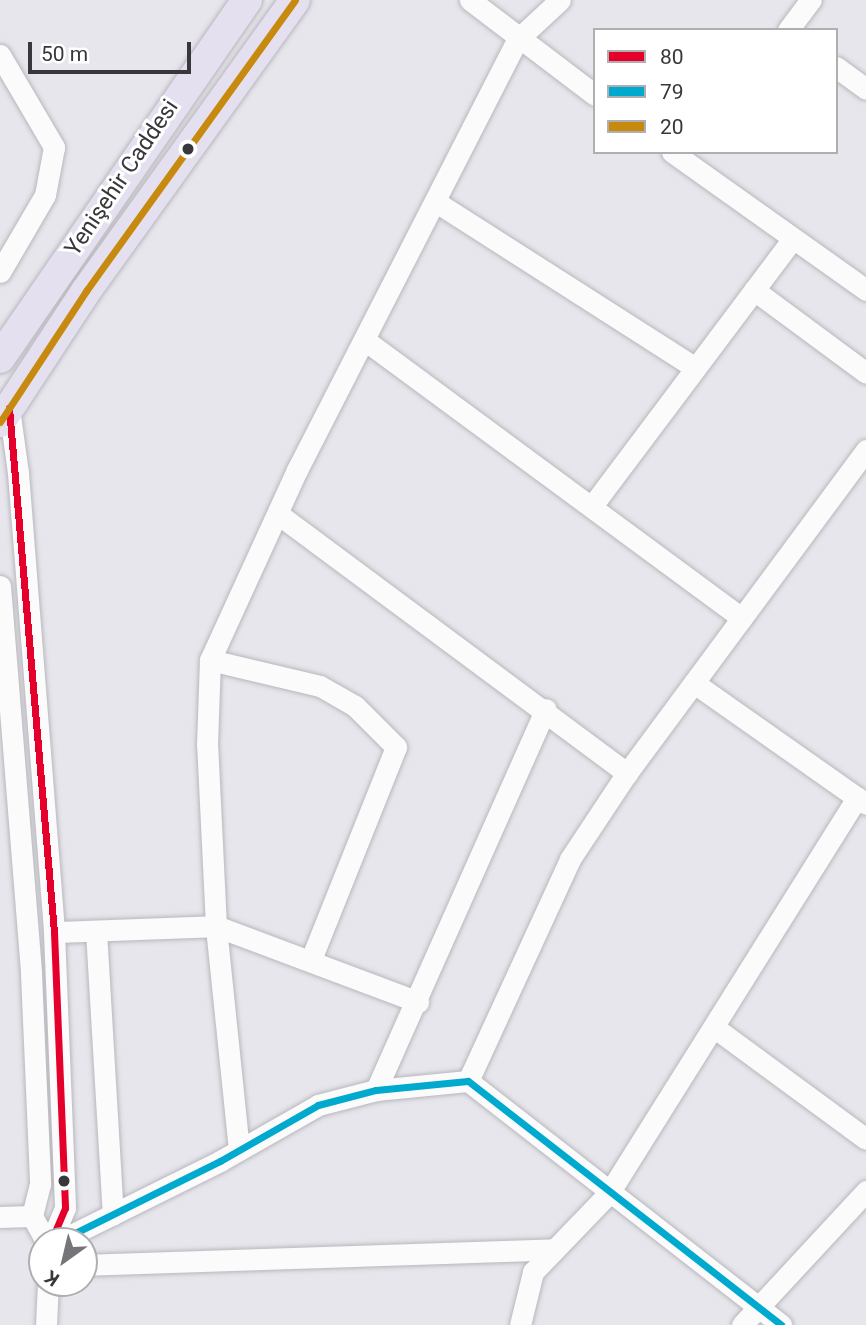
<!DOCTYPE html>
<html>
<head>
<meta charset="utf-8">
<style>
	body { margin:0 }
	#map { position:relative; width:866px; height:1325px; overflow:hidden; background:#e7e6ec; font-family:Roboto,sans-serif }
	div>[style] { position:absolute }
	.roads { filter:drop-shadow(0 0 2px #b8b7bc) drop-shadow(0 0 2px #b8b7bc) }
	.minor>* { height:21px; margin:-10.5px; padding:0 10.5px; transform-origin:10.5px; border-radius:10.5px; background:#fbfbfc }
	.highway>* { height:30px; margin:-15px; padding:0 15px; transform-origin:15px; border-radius:15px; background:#e4e0ef }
	.bus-1>* { height:7px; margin:-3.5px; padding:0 3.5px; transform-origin:3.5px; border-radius:3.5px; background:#e4002b }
	.bus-2>* { height:7px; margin:-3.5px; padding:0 3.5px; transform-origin:3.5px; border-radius:3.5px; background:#00a9ce }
	.bus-3>* { height:7px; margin:-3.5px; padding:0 3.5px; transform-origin:3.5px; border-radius:3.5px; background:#c78a0f }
	.dots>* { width:19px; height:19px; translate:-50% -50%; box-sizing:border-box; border:4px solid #fff; border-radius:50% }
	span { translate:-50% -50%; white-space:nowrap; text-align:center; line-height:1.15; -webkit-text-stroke:6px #fff; paint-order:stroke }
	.street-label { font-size:23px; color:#38373b }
	.legend { position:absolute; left:593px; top:28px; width:245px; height:126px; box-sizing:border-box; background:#fff; border:2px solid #afafb1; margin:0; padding:9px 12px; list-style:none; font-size:21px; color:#38373b }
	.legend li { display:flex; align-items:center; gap:14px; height:35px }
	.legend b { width:35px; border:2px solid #afafb1 }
	.north { position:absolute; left:28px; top:1227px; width:70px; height:70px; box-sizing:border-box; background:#fff; border:2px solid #afafb1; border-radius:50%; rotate:214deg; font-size:19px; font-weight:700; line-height:28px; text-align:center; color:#38373b }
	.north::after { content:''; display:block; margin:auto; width:24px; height:32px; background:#757479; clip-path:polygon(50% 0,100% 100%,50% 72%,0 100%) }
	.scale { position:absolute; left:28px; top:42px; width:163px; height:32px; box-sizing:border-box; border:4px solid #38373b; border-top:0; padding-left:9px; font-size:21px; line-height:24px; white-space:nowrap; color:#38373b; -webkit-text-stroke:5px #fff; paint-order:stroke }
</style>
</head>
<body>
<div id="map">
	<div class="roads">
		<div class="minor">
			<i style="left:470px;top:0;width:157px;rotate:37.2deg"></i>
			<i style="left:788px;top:30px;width:38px;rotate:-53deg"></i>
			<i style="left:0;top:55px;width:107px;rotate:59.6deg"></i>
			<i style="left:54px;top:147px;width:49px;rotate:100.6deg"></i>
			<i style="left:45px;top:195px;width:89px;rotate:120.3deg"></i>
			<i style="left:836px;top:67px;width:37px;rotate:36deg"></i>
			<i style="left:672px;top:152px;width:238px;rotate:35.4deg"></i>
			<i style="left:436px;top:202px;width:308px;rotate:32.6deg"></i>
			<i style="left:754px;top:290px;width:139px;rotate:36.5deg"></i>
			<i style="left:366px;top:341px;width:467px;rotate:36.4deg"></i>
			<i style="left:3px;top:405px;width:7px;rotate:27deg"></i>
			<i style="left:9px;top:408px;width:66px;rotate:82.1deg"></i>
			<i style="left:18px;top:473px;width:460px;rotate:85.5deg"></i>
			<i style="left:54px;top:932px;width:276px;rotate:87.7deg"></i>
			<i style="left:65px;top:1208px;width:36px;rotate:113deg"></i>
			<i style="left:592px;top:506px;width:333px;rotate:-53.1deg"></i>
			<i style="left:278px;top:514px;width:435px;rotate:36.6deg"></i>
			<i style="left:0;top:586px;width:389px;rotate:85.4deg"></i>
			<i style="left:31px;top:974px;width:210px;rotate:87.5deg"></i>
			<i style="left:40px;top:1184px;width:33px;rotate:104deg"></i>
			<i style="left:32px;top:1216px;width:29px;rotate:61deg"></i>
			<i style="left:210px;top:660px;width:113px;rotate:13.3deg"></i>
			<i style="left:320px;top:686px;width:40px;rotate:29.7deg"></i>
			<i style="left:355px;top:706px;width:58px;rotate:45deg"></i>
			<i style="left:396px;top:747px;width:228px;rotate:111.8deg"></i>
			<i style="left:694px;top:683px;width:210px;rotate:35.1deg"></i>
			<i style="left:96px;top:931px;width:284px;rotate:86.6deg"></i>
			<i style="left:54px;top:932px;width:162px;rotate:-2.1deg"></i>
			<i style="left:216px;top:926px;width:216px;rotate:20.6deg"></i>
			<i style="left:715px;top:1028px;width:187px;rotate:36.3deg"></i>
			<i style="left:468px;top:1081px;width:244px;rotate:-65.3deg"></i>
			<i style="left:570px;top:859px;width:103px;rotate:-56.5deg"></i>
			<i style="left:627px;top:773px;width:402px;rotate:-53.5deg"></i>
			<i style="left:376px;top:1090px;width:417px;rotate:-66deg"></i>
			<i style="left:239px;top:1150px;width:225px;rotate:-95.9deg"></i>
			<i style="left:216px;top:926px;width:181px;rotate:-92.8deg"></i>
			<i style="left:207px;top:745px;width:85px;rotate:-88deg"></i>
			<i style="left:210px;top:660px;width:209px;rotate:-65.4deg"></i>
			<i style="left:297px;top:470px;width:484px;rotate:-62.9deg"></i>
			<i style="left:518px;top:39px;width:57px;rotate:-42.9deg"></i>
			<i style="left:0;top:1217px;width:32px;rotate:-2deg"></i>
			<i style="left:59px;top:1241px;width:180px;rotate:-26.4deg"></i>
			<i style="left:220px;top:1161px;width:113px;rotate:-29.7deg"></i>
			<i style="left:318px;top:1105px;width:60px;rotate:-14.5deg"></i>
			<i style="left:376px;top:1090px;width:92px;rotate:-5.6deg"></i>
			<i style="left:468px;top:1081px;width:397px;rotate:37.9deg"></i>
			<i style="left:84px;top:1265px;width:470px;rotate:-1.9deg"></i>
			<i style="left:46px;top:1325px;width:42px;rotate:-87.3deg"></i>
			<i style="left:520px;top:1325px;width:55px;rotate:-76.2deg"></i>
			<i style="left:533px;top:1272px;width:110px;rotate:-46.1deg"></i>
			<i style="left:609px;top:1193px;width:467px;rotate:-57.9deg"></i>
			<i style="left:742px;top:1325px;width:183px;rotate:-47.2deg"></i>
		</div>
		<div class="highway">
			<i style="left:0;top:358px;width:435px;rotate:-55.4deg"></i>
			<i style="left:0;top:422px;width:157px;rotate:-56.7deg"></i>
			<i style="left:86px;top:291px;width:358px;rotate:-54.3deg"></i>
		</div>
	</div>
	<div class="bus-1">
		<i style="left:9px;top:408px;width:526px;rotate:85.09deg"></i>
		<i style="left:54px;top:932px;width:276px;rotate:87.7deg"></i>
		<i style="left:65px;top:1208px;width:36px;rotate:113deg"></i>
	</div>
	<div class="bus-2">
		<i style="left:59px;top:1241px;width:180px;rotate:-26.4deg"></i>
		<i style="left:220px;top:1161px;width:113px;rotate:-29.7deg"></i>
		<i style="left:318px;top:1105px;width:60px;rotate:-14.5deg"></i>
		<i style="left:376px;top:1090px;width:92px;rotate:-5.6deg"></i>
		<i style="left:468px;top:1081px;width:397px;rotate:37.9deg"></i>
	</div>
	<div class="bus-3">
		<i style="left:0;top:422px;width:157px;rotate:-56.7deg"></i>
		<i style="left:86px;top:291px;width:358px;rotate:-54.3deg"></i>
	</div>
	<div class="dots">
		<i style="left:188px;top:149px;background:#38373b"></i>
		<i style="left:64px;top:1181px;background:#38373b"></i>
	</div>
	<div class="street-label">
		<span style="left:122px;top:178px;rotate:-56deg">Yenişehir Caddesi</span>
	</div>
	<ul class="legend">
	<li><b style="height:9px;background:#e4002b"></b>80</li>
	<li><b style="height:9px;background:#00a9ce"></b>79</li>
	<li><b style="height:9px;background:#c78a0f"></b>20</li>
	</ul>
	<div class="north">K</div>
	<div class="scale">50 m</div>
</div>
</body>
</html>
